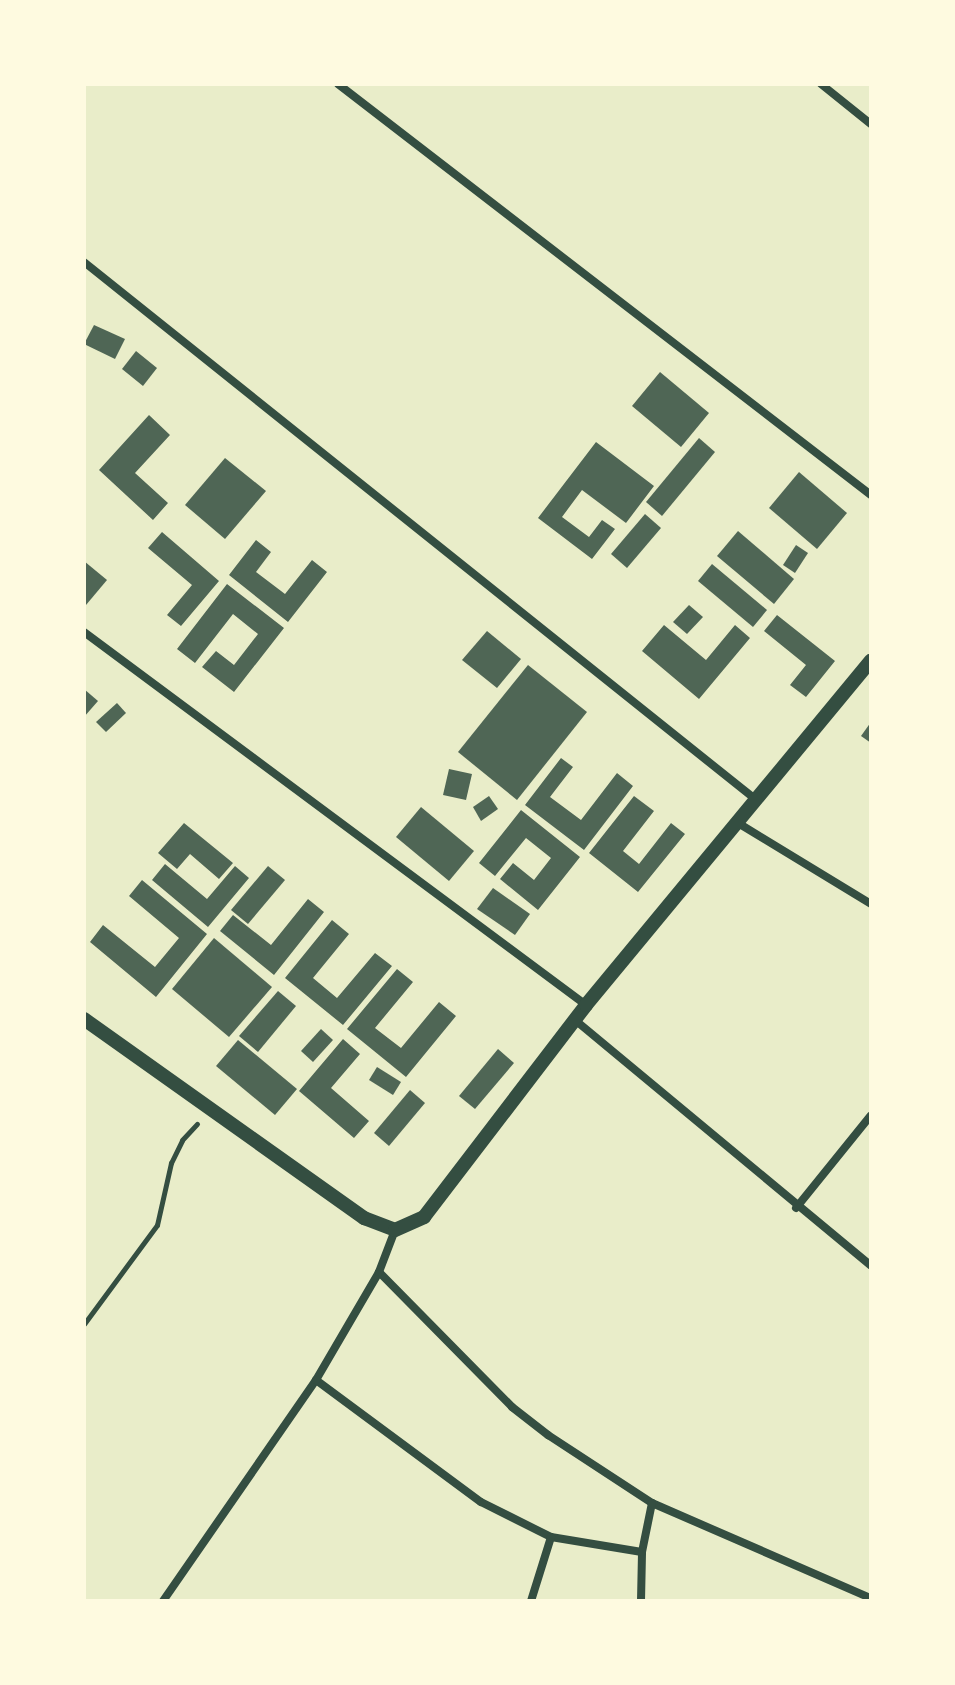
<!DOCTYPE html>
<html>
<head>
<meta charset="utf-8">
<style>
	body { margin:0 }
	#map { position:relative; width:955px; height:1685px; overflow:hidden; background:#e9edc9; font-family:Helvetica,sans-serif }
	div>[style] { position:absolute }
	.building>* { inset:0; background:#4f6655 }
	.path>* { height:5px; margin:-2.5px; padding:0 2.5px; transform-origin:2.5px; border-radius:2.5px; background:#344e41 }
	.minor>* { height:8px; margin:-4px; padding:0 4px; transform-origin:4px; border-radius:4px; background:#344e41 }
	.tertiary>* { height:14px; margin:-7px; padding:0 7px; transform-origin:7px; border-radius:7px; background:#344e41 }
	span { translate:-50% -50%; white-space:nowrap; text-align:center; line-height:1.15; -webkit-text-stroke:8px #fefae0; paint-order:stroke }
	.frame { position:absolute; inset:0; border:86px solid #fefae0; pointer-events:none }
</style>
</head>
<body>
<div id="map">
	<div class="building">
		<i style="clip-path:polygon(94px 325px,125px 339px,115px 359px,84px 344px)"></i>
		<i style="clip-path:polygon(136px 351px,157px 368px,143px 386px,122px 369px)"></i>
		<i style="clip-path:polygon(660px 372px,709px 413px,681px 447px,632px 406px)"></i>
		<i style="clip-path:polygon(149px 415px,170px 435px,135px 473px,168px 503px,153px 520px,99px 470px)"></i>
		<i style="clip-path:polygon(699px 438px,715px 452px,662px 516px,646px 502px)"></i>
		<i style="clip-path:polygon(596px 442px,654px 486px,626px 523px,582px 490px,562px 517px,589px 537px,602px 520px,615px 529px,592px 559px,538px 518px)"></i>
		<i style="clip-path:polygon(225px 458px,266px 491px,225px 539px,185px 505px)"></i>
		<i style="clip-path:polygon(799px 472px,847px 513px,817px 549px,769px 508px)"></i>
		<i style="clip-path:polygon(645px 514px,661px 528px,627px 568px,611px 554px)"></i>
		<i style="clip-path:polygon(738px 531px,794px 579px,774px 604px,717px 556px)"></i>
		<i style="clip-path:polygon(162px 532px,219px 581px,181px 626px,167px 615px,192px 585px,148px 548px)"></i>
		<i style="clip-path:polygon(256px 540px,271px 552px,256px 572px,285px 594px,312px 560px,327px 572px,288px 622px,229px 575px)"></i>
		<i style="clip-path:polygon(796px 545px,808px 553px,795px 573px,783px 565px)"></i>
		<i style="clip-path:polygon(84px 561px,107px 580px,86px 605px,84px 604px)"></i>
		<i style="clip-path:polygon(712px 564px,767px 610px,753px 627px,698px 581px)"></i>
		<i style="clip-path:polygon(227px 584px,284px 628px,234px 692px,202px 667px,216px 651px,234px 665px,258px 634px,233px 614px,195px 663px,177px 649px)"></i>
		<i style="clip-path:polygon(689px 605px,703px 617px,687px 634px,673px 622px)"></i>
		<i style="clip-path:polygon(777px 615px,835px 661px,806px 697px,790px 685px,806px 665px,764px 631px)"></i>
		<i style="clip-path:polygon(664px 625px,706px 660px,735px 625px,750px 638px,699px 699px,642px 651px)"></i>
		<i style="clip-path:polygon(487px 631px,521px 659px,497px 688px,462px 660px)"></i>
		<i style="clip-path:polygon(528px 665px,587px 712px,517px 800px,458px 752px)"></i>
		<i style="clip-path:polygon(84px 689px,98px 701px,84px 717px)"></i>
		<i style="clip-path:polygon(117px 703px,126px 713px,106px 732px,96px 722px)"></i>
		<i style="clip-path:polygon(871px 722px,871px 743px,861px 736px)"></i>
		<i style="clip-path:polygon(561px 758px,573px 767px,550px 797px,581px 820px,617px 773px,633px 786px,584px 850px,525px 805px)"></i>
		<i style="clip-path:polygon(449px 769px,472px 774px,466px 800px,443px 795px)"></i>
		<i style="clip-path:polygon(489px 796px,498px 809px,481px 821px,473px 807px)"></i>
		<i style="clip-path:polygon(634px 796px,654px 811px,623px 851px,639px 864px,671px 823px,685px 834px,638px 892px,589px 853px)"></i>
		<i style="clip-path:polygon(421px 807px,474px 851px,449px 881px,396px 837px)"></i>
		<i style="clip-path:polygon(521px 810px,580px 857px,538px 910px,500px 879px,513px 863px,534px 880px,551px 858px,526px 838px,495px 876px,479px 863px)"></i>
		<i style="clip-path:polygon(184px 823px,233px 863px,219px 879px,190px 854px,177px 869px,158px 853px)"></i>
		<i style="clip-path:polygon(165px 864px,207px 899px,235px 866px,249px 878px,208px 927px,152px 880px)"></i>
		<i style="clip-path:polygon(268px 866px,285px 880px,248px 924px,231px 910px)"></i>
		<i style="clip-path:polygon(142px 880px,207px 934px,156px 997px,90px 942px,103px 925px,155px 967px,179px 938px,129px 896px)"></i>
		<i style="clip-path:polygon(493px 888px,530px 914px,515px 935px,477px 909px)"></i>
		<i style="clip-path:polygon(308px 899px,324px 912px,274px 975px,220px 931px,233px 915px,271px 945px)"></i>
		<i style="clip-path:polygon(332px 920px,349px 934px,313px 978px,337px 998px,375px 953px,392px 966px,343px 1025px,285px 978px)"></i>
		<i style="clip-path:polygon(214px 938px,272px 987px,229px 1037px,172px 989px)"></i>
		<i style="clip-path:polygon(397px 969px,413px 982px,375px 1028px,401px 1048px,439px 1002px,456px 1016px,406px 1077px,347px 1029px)"></i>
		<i style="clip-path:polygon(278px 991px,296px 1006px,258px 1052px,239px 1036px)"></i>
		<i style="clip-path:polygon(321px 1029px,333px 1040px,313px 1062px,301px 1051px)"></i>
		<i style="clip-path:polygon(343px 1039px,360px 1054px,331px 1088px,369px 1121px,354px 1138px,299px 1091px)"></i>
		<i style="clip-path:polygon(238px 1040px,297px 1089px,275px 1115px,216px 1066px)"></i>
		<i style="clip-path:polygon(498px 1049px,514px 1063px,475px 1109px,459px 1096px)"></i>
		<i style="clip-path:polygon(377px 1067px,401px 1082px,393px 1095px,369px 1080px)"></i>
		<i style="clip-path:polygon(410px 1090px,425px 1103px,389px 1146px,374px 1133px)"></i>
	</div>
	<div class="path">
		<i style="left:84px;top:1324px;width:123px;rotate:-53.6deg"></i>
		<i style="left:157px;top:1225px;width:64px;rotate:-77.3deg"></i>
		<i style="left:171px;top:1163px;width:25px;rotate:-64deg"></i>
		<i style="left:182px;top:1140px;width:22px;rotate:-47deg"></i>
	</div>
	<div class="minor">
		<i style="left:338px;top:84px;width:673px;rotate:37.64deg"></i>
		<i style="left:821px;top:84px;width:64px;rotate:38.7deg"></i>
		<i style="left:84px;top:262px;width:859px;rotate:38.67deg"></i>
		<i style="left:84px;top:632px;width:625px;rotate:36.61deg"></i>
		<i style="left:738px;top:823px;width:156px;rotate:31.3deg"></i>
		<i style="left:575px;top:1020px;width:385px;rotate:39.7deg"></i>
		<i style="left:796px;top:1208px;width:119px;rotate:-51.1deg"></i>
		<i style="left:379px;top:1272px;width:190px;rotate:45.4deg"></i>
		<i style="left:512px;top:1407px;width:46px;rotate:37.9deg"></i>
		<i style="left:548px;top:1435px;width:124px;rotate:33.2deg"></i>
		<i style="left:652px;top:1503px;width:239px;rotate:23.5deg"></i>
		<i style="left:316px;top:1380px;width:205px;rotate:36.5deg"></i>
		<i style="left:481px;top:1502px;width:78px;rotate:26.6deg"></i>
		<i style="left:551px;top:1537px;width:92px;rotate:9.4deg"></i>
		<i style="left:163px;top:1601px;width:269px;rotate:-55.3deg"></i>
		<i style="left:316px;top:1380px;width:125px;rotate:-59.7deg"></i>
		<i style="left:379px;top:1272px;width:45px;rotate:-69.1deg"></i>
		<i style="left:531px;top:1601px;width:67px;rotate:-72.6deg"></i>
		<i style="left:641px;top:1601px;width:49px;rotate:-88.8deg"></i>
		<i style="left:642px;top:1552px;width:50px;rotate:-78.5deg"></i>
	</div>
	<div class="tertiary">
		<i style="left:84px;top:1019px;width:344px;rotate:35.4deg"></i>
		<i style="left:364px;top:1218px;width:33px;rotate:21deg"></i>
		<i style="left:395px;top:1230px;width:32px;rotate:-24deg"></i>
		<i style="left:424px;top:1217px;width:267px;rotate:-52.6deg"></i>
		<i style="left:586px;top:1005px;width:447px;rotate:-50.4deg"></i>
	</div>
	<div class="frame"></div>
</div>
</body>
</html>
